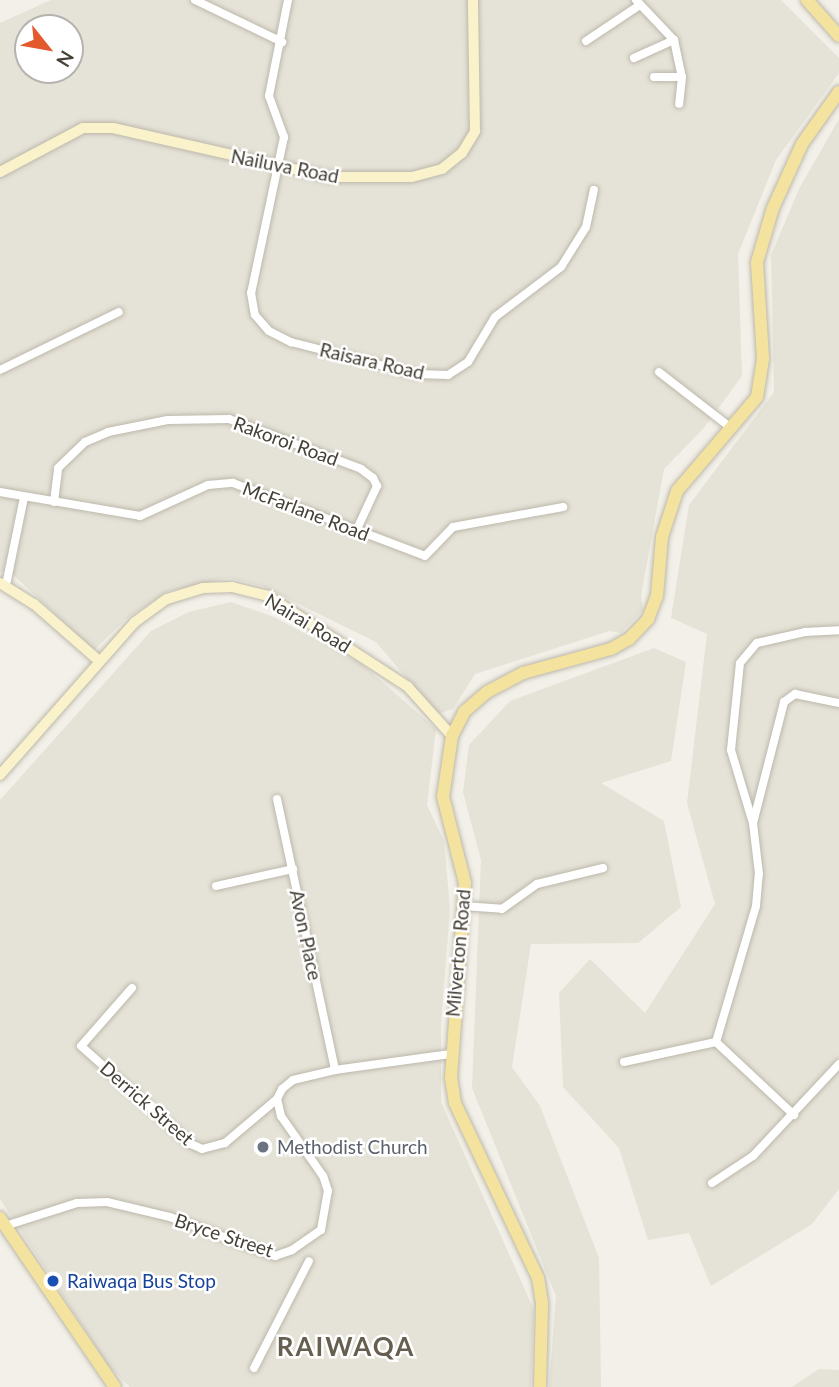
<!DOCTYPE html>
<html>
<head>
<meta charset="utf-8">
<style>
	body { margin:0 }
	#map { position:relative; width:839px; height:1387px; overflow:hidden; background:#f2f0e8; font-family:Lato,sans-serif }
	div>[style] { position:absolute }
	.residential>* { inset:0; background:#e5e2d7 }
	.roads { filter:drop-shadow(0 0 2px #bdb8ab) drop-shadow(0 0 2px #bdb8ab) }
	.street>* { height:8px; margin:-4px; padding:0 4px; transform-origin:4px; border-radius:4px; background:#fff }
	.secondary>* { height:10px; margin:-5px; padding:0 5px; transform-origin:5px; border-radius:5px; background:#f9f2cb }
	.primary>* { height:12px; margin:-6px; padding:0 6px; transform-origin:6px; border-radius:6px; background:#f4e39f }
	.dots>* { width:19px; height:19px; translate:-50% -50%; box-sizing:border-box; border:4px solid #fff; border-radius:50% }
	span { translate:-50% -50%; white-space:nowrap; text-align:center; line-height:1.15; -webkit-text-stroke:5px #fff; paint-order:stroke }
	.street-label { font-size:19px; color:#454137 }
	.worship-label { font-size:19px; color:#5b616d }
	.left { translate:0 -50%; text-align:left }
	.transit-label { font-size:19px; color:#164399 }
	.district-label { font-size:26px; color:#665f50; font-weight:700; letter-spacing:2px }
	.north { position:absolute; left:14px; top:14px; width:70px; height:70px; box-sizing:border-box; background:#fff; border:2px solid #b5b3af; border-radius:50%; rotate:121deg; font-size:19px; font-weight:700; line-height:28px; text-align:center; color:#454137 }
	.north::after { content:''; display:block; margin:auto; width:24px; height:32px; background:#e4582d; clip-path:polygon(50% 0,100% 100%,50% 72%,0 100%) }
</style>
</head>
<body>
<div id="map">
	<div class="residential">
		<i style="clip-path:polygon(evenodd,51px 0,781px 0,839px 58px,839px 73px,776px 160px,738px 254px,742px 376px,703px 429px,664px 469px,641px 596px,643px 610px,621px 633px,609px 631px,475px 674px,453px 709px,437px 714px,376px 642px,262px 586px,229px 578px,168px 591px,126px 619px,94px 650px,7px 569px,0 573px,0 23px,51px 0,28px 28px,70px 28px,70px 70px,28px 70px,28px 28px)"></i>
		<i style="clip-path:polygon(839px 119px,839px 1189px,812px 1224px,711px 1286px,689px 1233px,648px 1240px,619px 1148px,563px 1087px,559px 993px,590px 959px,645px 1013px,715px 904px,687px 803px,707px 634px,671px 618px,689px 505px,774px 392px,771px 255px,799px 189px)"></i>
		<i style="clip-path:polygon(231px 602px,274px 617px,363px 665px,436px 729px,427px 805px,444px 841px,450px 909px,441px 1024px,441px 1102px,534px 1310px,531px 1387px,130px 1387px,108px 1365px,0 1199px,0 800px,151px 631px,189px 612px)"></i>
		<i style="clip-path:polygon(654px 648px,686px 662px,671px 761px,601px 783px,664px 821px,681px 907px,638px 943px,531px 944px,512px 1067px,540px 1106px,599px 1258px,601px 1387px,549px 1387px,556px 1296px,472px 1088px,481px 860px,463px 792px,469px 745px,510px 701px)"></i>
		<i style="clip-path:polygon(819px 1369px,839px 1370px,839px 1387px,792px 1387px)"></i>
	</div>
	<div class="roads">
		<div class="street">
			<i style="left:195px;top:0;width:97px;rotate:25.8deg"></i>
			<i style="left:288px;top:0;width:98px;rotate:101.2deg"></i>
			<i style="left:269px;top:96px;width:44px;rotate:69.9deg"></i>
			<i style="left:284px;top:137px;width:159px;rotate:101.9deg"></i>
			<i style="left:251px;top:293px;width:22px;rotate:80deg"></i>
			<i style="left:255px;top:315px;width:21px;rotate:49deg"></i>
			<i style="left:269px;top:331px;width:25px;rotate:27deg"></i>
			<i style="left:291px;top:342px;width:129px;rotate:14.4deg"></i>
			<i style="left:416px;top:374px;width:32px;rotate:2deg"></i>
			<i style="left:448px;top:375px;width:24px;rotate:-33deg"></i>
			<i style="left:468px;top:362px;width:52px;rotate:-59deg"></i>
			<i style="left:495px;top:317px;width:83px;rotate:-37.1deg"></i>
			<i style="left:561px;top:267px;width:47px;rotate:-58deg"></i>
			<i style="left:586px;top:227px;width:38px;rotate:-78deg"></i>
			<i style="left:636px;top:0;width:55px;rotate:46.5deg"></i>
			<i style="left:674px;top:40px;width:38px;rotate:78deg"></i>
			<i style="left:682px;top:77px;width:27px;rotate:96deg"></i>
			<i style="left:586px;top:41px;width:65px;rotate:-33.7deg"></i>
			<i style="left:634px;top:58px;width:44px;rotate:-24.2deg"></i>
			<i style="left:654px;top:77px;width:28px"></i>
			<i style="left:0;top:370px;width:132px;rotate:-26deg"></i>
			<i style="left:659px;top:372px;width:90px;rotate:37.8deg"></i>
			<i style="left:0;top:492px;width:142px;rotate:9.7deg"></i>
			<i style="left:140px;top:516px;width:75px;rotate:-24.5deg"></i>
			<i style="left:208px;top:485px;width:25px;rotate:-5deg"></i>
			<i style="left:233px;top:483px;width:205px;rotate:20.8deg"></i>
			<i style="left:425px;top:556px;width:40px;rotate:-46deg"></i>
			<i style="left:453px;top:527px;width:112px;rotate:-10.3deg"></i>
			<i style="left:54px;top:502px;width:34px;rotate:-83deg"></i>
			<i style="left:58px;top:468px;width:37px;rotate:-44deg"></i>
			<i style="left:85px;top:442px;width:25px;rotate:-23deg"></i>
			<i style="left:108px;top:432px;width:61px;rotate:-11.3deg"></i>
			<i style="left:168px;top:420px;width:61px;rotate:-0.9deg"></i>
			<i style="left:229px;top:419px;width:141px;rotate:20.7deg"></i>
			<i style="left:361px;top:469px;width:15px;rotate:37deg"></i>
			<i style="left:373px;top:478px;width:9px;rotate:63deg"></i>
			<i style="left:377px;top:486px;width:50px;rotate:115deg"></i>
			<i style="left:6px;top:585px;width:90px;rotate:-78.4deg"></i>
			<i style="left:277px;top:799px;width:277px;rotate:77.9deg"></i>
			<i style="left:753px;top:823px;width:125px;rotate:-75.6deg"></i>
			<i style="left:784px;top:702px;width:14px;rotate:-36deg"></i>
			<i style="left:795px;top:694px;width:45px;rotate:11.6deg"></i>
			<i style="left:216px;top:886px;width:79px;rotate:-12.4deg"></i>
			<i style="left:463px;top:906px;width:39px;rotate:4deg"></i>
			<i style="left:502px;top:909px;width:43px;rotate:-35.5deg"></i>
			<i style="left:537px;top:884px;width:68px;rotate:-13.6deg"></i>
			<i style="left:132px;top:988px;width:77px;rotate:131.3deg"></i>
			<i style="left:81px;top:1046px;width:147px;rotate:41.7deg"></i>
			<i style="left:191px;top:1144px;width:12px;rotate:24deg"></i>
			<i style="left:202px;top:1149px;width:24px;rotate:-15deg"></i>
			<i style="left:225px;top:1143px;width:68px;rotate:-40.2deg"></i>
			<i style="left:716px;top:1042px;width:142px;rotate:-73.6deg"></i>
			<i style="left:756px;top:906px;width:32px;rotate:-85deg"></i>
			<i style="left:759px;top:874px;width:51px;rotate:-96.7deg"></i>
			<i style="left:753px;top:823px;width:76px;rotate:-106.8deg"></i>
			<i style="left:731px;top:750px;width:87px;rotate:-84.1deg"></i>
			<i style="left:740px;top:663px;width:26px;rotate:-50deg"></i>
			<i style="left:757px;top:643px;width:49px;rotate:-12.9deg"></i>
			<i style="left:805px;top:632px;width:34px;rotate:-3deg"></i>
			<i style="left:716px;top:1042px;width:107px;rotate:43.1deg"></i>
			<i style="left:624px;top:1062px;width:94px;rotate:-12.3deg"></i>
			<i style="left:712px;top:1183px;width:49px;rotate:-33.4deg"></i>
			<i style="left:753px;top:1156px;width:126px;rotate:-46.9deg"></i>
			<i style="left:5px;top:1226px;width:76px;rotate:-17.7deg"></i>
			<i style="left:77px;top:1203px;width:30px;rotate:-2deg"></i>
			<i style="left:107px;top:1202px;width:65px;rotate:13.4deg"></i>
			<i style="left:170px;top:1217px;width:112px;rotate:20.4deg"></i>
			<i style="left:275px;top:1256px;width:18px;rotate:-19deg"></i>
			<i style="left:292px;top:1250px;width:35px;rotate:-35deg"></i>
			<i style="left:321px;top:1230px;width:40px;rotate:-80deg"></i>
			<i style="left:328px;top:1191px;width:16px;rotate:-108deg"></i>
			<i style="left:323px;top:1176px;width:73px;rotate:-125deg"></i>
			<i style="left:281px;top:1116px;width:17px;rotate:-103deg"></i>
			<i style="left:277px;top:1099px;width:11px;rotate:-63deg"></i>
			<i style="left:282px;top:1089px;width:14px;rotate:-39deg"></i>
			<i style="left:293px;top:1080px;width:43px;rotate:-13.4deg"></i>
			<i style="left:335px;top:1070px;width:116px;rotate:-7.9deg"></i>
			<i style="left:254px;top:1368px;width:120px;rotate:-62.8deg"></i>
		</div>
		<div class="secondary">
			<i style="left:0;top:172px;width:94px;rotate:-27.9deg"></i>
			<i style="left:83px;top:128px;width:30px"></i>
			<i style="left:113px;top:128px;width:221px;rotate:12.8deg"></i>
			<i style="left:328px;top:177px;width:84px"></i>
			<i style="left:412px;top:177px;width:31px;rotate:-15deg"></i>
			<i style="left:442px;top:169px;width:26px;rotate:-39deg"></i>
			<i style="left:462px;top:153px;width:26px;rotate:-59deg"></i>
			<i style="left:475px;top:131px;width:131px;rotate:-90.9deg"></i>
			<i style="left:0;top:583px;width:40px;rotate:32deg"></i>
			<i style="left:34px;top:604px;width:85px;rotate:41.2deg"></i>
			<i style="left:0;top:775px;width:204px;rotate:-48.6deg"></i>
			<i style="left:135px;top:622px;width:39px;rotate:-36deg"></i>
			<i style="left:167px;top:599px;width:38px;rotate:-17deg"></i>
			<i style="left:203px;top:588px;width:29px;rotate:-2deg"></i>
			<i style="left:232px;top:587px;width:37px;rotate:14deg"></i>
			<i style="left:268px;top:596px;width:167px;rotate:33deg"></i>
			<i style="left:408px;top:687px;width:66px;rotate:48.1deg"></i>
		</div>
		<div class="primary">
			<i style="left:807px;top:0;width:48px;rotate:48.4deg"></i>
			<i style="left:0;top:1218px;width:204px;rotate:55.8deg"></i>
			<i style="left:540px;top:1387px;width:84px;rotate:-88.6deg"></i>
			<i style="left:542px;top:1303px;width:25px;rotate:-99deg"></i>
			<i style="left:538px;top:1278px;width:194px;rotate:-115.4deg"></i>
			<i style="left:455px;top:1103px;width:25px;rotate:-99deg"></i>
			<i style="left:451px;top:1078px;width:196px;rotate:-85.9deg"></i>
			<i style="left:465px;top:883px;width:89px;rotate:-104.3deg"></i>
			<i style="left:443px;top:797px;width:62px;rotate:-81.6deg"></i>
			<i style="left:452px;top:736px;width:27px;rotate:-63deg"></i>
			<i style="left:464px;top:712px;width:30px;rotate:-41deg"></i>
			<i style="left:487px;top:692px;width:41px;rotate:-27.8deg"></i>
			<i style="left:523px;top:673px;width:91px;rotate:-15.3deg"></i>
			<i style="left:611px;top:649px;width:21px;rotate:-29deg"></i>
			<i style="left:629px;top:639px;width:28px;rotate:-46deg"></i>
			<i style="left:648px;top:619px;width:25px;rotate:-69deg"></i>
			<i style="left:657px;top:596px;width:59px;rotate:-85.2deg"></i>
			<i style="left:662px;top:537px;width:48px;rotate:-71.9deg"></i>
			<i style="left:677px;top:491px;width:123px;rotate:-49.6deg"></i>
			<i style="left:757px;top:397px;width:39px;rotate:-81deg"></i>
			<i style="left:763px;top:358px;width:96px;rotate:-93.6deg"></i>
			<i style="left:757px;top:262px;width:56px;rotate:-73.5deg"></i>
			<i style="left:773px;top:208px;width:70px;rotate:-65.6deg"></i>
			<i style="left:802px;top:144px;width:64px;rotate:-54.6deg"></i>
		</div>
	</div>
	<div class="dots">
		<i style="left:263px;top:1147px;background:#6b7280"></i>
		<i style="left:53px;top:1281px;background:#1a4fb4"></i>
	</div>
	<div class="street-label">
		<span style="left:285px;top:166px;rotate:11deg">Nailuva Road</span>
		<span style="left:372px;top:361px;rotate:13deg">Raisara Road</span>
		<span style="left:286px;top:441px;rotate:20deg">Rakoroi Road</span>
		<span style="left:306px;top:511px;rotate:21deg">McFarlane Road</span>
		<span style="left:308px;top:623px;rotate:31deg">Nairai Road</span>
		<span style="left:306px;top:935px;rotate:78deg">Avon Place</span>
		<span style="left:458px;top:953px;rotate:-85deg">Milverton Road</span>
		<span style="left:147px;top:1103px;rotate:41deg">Derrick Street</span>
		<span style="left:224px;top:1235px;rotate:18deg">Bryce Street</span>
	</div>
	<div class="worship-label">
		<span class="left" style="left:277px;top:1147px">Methodist Church</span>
	</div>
	<div class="transit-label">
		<span class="left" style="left:67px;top:1281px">Raiwaqa Bus Stop</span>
	</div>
	<div class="district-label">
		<span style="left:346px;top:1347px">RAIWAQA</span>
	</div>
	<div class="north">N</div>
</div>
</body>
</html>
